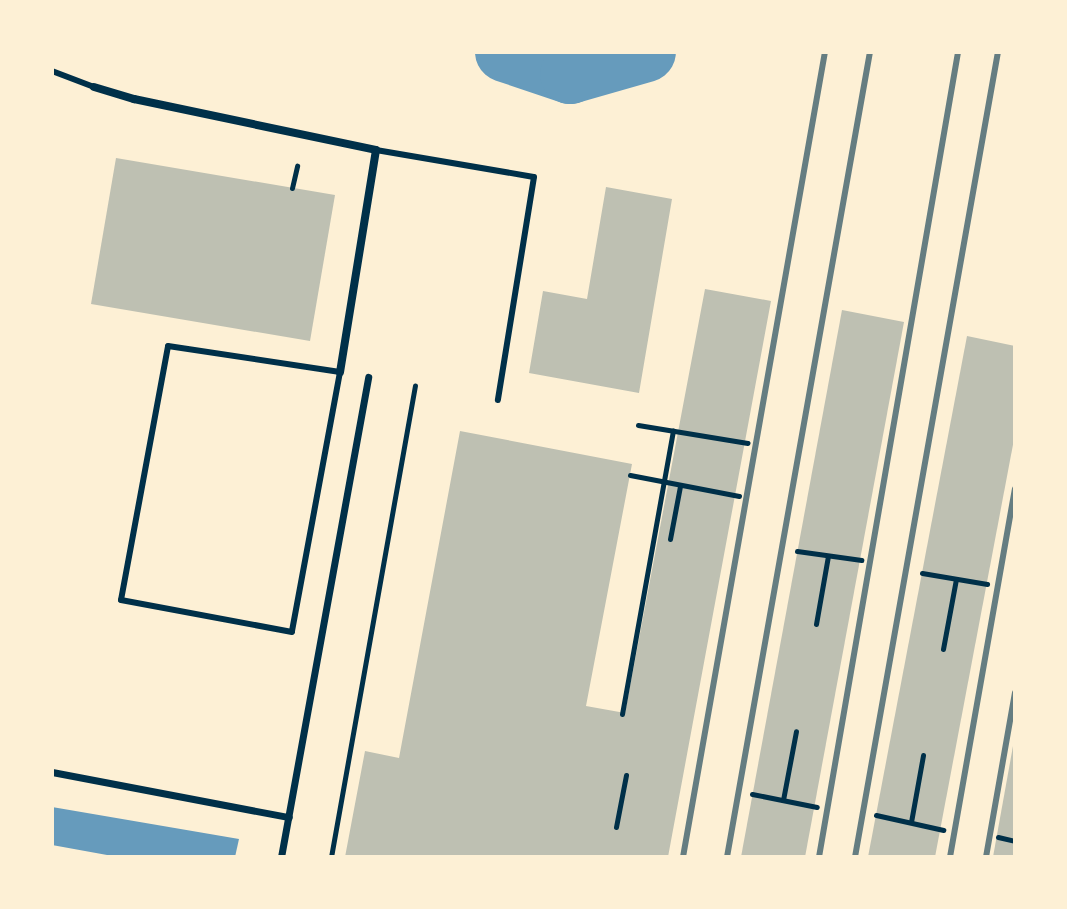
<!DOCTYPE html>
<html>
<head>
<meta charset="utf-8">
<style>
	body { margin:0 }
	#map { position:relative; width:1067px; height:909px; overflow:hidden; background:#fdf0d5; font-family:"Sofia Sans Condensed",sans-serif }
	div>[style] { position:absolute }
	.water>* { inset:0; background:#669bbc }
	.canal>* { height:60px; margin:-30px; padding:0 30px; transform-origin:30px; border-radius:30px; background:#669bbc }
	.building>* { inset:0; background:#bec0b2 }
	.path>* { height:5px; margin:-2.5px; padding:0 2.5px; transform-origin:2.5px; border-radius:2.5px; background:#003049 }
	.service>* { height:6px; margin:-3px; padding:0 3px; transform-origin:3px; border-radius:3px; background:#003049 }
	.pedestrian>* { height:7px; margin:-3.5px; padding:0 3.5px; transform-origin:3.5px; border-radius:3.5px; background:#003049 }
	.minor>* { height:8px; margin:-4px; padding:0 4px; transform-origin:4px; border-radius:4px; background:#003049 }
	.rail>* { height:6px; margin:-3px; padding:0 3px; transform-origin:3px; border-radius:3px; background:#657d81 }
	span { translate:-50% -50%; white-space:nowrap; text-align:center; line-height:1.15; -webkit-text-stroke:8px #fdf0d5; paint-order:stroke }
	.frame { position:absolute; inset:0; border:54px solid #fdf0d5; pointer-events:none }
</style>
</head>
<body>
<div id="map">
	<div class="water">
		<i style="clip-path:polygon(52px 807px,239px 839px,235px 857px,118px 857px,52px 845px)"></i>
	</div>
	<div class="canal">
		<i style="left:505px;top:52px;width:69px;rotate:18.7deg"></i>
		<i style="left:570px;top:74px;width:79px;rotate:-16.1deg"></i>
	</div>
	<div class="building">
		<i style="clip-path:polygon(116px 158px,335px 195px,310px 341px,91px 304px)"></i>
		<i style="clip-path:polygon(606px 187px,672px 199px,639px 393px,529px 373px,543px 291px,587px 299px)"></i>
		<i style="clip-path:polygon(705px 289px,771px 301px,668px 857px,345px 857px,365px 751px,399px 758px,460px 431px,632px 464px,586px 706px,625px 713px)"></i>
		<i style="clip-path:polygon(842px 310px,904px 322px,805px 857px,741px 857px)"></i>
		<i style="clip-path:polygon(967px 336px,1015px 346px,1015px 434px,935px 857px,868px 857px)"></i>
		<i style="clip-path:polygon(1013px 746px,1015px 857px,993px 857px)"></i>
	</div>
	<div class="path">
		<i style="left:292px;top:188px;width:23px;rotate:-77deg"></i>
		<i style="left:638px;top:425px;width:111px;rotate:9.3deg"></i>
		<i style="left:630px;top:475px;width:111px;rotate:10.9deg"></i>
		<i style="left:670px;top:539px;width:54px;rotate:-79.3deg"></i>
		<i style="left:797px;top:551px;width:65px;rotate:8deg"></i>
		<i style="left:922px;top:573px;width:66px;rotate:9.6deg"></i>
		<i style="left:816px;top:624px;width:69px;rotate:-80deg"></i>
		<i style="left:943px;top:649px;width:71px;rotate:-79.5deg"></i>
		<i style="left:622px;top:714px;width:288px;rotate:-79.8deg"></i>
		<i style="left:752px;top:794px;width:66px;rotate:11.3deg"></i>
		<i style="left:783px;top:800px;width:70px;rotate:-79.3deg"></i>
		<i style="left:876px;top:815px;width:69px;rotate:12.6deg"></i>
		<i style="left:911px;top:822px;width:68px;rotate:-79.8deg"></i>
		<i style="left:616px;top:827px;width:53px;rotate:-79.1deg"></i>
		<i style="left:998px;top:837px;width:17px;rotate:13deg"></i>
		<i style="left:331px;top:857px;width:479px;rotate:-79.9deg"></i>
	</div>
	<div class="service">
		<i style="left:52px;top:71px;width:45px;rotate:20.9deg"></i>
		<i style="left:376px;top:150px;width:160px;rotate:9.7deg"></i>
		<i style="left:534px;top:177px;width:226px;rotate:99.2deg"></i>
		<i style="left:168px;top:346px;width:174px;rotate:8.6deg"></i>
		<i style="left:340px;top:372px;width:264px;rotate:100.5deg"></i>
		<i style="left:292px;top:632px;width:174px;rotate:-169.4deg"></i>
		<i style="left:121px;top:600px;width:258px;rotate:-79.5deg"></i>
	</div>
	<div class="pedestrian">
		<i style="left:52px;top:772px;width:241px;rotate:10.8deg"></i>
		<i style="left:281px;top:857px;width:488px;rotate:-79.7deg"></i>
	</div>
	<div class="minor">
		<i style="left:94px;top:87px;width:42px;rotate:16.7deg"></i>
		<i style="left:134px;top:99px;width:247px;rotate:11.9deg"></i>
		<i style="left:376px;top:150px;width:225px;rotate:99.2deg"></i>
	</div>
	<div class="rail">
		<i style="left:683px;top:857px;width:817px;rotate:-80deg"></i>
		<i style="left:727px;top:857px;width:818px;rotate:-79.93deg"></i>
		<i style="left:819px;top:857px;width:817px;rotate:-80.2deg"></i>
		<i style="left:855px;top:857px;width:818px;rotate:-79.93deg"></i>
		<i style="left:950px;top:857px;width:374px;rotate:-80deg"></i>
		<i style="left:986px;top:857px;width:167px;rotate:-80deg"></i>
	</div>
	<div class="frame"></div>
</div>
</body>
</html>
